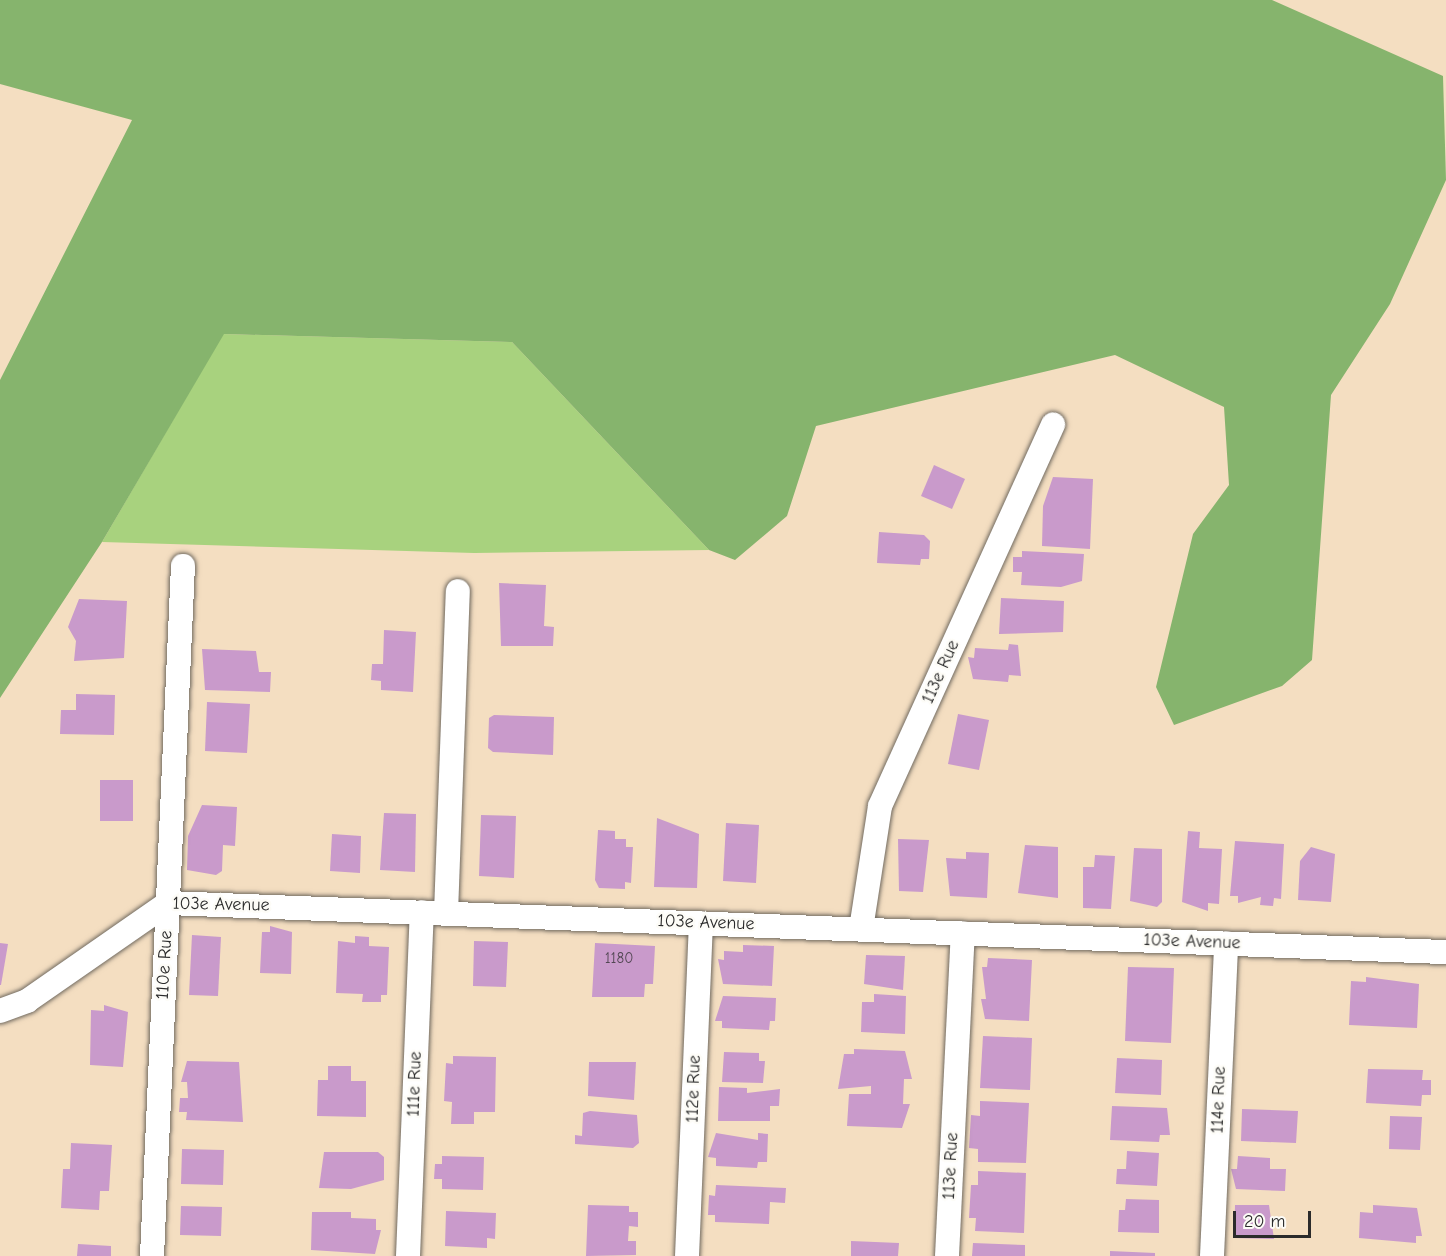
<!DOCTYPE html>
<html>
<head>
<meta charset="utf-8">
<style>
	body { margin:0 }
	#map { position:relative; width:1446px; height:1256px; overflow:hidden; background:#f4dec1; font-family:"Comic Neue",sans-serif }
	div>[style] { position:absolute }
	.green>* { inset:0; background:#a8d27e }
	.forest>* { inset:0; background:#86b46d }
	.building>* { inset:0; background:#c99acb }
	.roads { filter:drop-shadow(0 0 2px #716a60) drop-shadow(0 0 2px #716a60) }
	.minor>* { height:24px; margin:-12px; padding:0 12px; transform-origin:12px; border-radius:12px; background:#fff }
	span { translate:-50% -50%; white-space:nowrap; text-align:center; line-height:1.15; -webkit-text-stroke:5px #fdfcf7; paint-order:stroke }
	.number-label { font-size:15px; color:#524753 }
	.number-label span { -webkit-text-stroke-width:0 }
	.street-label { font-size:18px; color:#2b2b2b }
	.scale { position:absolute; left:1233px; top:1211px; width:78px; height:27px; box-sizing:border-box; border:3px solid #2b2b2b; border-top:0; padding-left:8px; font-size:18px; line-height:21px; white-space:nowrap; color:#2b2b2b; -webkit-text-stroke:4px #fdfcf7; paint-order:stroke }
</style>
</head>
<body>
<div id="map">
	<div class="green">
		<i style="clip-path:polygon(223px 334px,512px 342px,709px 550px,474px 553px,102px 542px)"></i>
	</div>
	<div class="forest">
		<i style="clip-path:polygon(0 0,1272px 0,1443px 76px,1446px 180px,1390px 304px,1331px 395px,1312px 660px,1282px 686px,1174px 725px,1156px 687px,1193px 534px,1229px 485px,1224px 407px,1115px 355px,816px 426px,787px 516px,735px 560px,709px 550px,512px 342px,224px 334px,102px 542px,0 698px,0 380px,132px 120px,0 84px)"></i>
	</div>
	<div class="building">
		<i style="clip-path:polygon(934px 465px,965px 479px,952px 509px,921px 496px)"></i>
		<i style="clip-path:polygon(1053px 477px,1093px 479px,1090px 549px,1042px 546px,1043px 506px)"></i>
		<i style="clip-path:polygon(879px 532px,924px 535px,930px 541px,929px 559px,921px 559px,920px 565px,877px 563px)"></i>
		<i style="clip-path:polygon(1022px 551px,1084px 554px,1082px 581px,1061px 587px,1021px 585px,1022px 572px,1013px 572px,1013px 557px,1022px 557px)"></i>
		<i style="clip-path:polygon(499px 583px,546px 585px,544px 626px,554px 627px,553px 646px,501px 646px)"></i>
		<i style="clip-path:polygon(1001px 598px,1064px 601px,1063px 632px,999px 634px)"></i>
		<i style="clip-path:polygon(79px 599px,127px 601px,124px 658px,74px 661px,76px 641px,68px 627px)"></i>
		<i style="clip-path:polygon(384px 630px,416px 632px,413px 692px,381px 690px,381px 681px,371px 680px,372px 664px,383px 664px)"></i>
		<i style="clip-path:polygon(1009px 644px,1018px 645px,1021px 676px,1009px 675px,1008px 682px,973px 679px,968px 657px,974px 658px,975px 648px,1008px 650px)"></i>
		<i style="clip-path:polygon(202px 649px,256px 651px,259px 672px,271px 672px,270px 692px,205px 690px)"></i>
		<i style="clip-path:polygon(76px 694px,115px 695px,114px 735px,60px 734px,61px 710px,76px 710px)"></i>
		<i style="clip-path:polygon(207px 702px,250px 704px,247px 753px,205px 751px)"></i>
		<i style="clip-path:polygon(958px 714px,989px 720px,979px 770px,948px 764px)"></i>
		<i style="clip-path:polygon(494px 715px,554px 717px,553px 755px,493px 752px,488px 748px,489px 718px)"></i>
		<i style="clip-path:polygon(100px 780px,133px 780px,133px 821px,100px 821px)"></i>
		<i style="clip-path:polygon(202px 805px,237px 807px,235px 846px,223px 845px,222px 871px,216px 875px,187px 870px,188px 836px)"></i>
		<i style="clip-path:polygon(384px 813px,416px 814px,415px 872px,380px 870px)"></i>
		<i style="clip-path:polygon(481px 815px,516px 816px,514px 878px,479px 876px)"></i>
		<i style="clip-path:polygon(657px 818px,699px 834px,697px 888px,654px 887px)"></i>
		<i style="clip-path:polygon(726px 823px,759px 825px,756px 883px,723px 881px)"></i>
		<i style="clip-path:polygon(598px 830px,615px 831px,615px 839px,626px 839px,626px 847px,633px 847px,631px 883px,625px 882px,625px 889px,599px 888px,595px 880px)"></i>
		<i style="clip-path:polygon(1188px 831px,1200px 832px,1199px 848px,1222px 849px,1219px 904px,1208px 903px,1208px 911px,1182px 902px)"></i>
		<i style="clip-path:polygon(332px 834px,361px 836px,360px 873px,330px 871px)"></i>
		<i style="clip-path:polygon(898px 839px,929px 840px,923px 892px,899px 891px)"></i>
		<i style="clip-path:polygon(1235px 841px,1284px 844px,1281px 899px,1274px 898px,1273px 906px,1260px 905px,1261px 897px,1238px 903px,1238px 896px,1230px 896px)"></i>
		<i style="clip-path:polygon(1025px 845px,1058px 847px,1058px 898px,1018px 893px)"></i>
		<i style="clip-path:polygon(1311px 847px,1335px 854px,1331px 902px,1298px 900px,1300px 861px)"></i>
		<i style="clip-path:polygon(1134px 848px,1162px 849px,1162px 902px,1157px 907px,1130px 901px)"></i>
		<i style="clip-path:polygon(966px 852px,989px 853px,987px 898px,950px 896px,946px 858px,966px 859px)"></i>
		<i style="clip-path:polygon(1095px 855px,1115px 856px,1111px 909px,1083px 908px,1083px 867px,1094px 867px)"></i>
		<i style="clip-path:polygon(270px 926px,292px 932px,291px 974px,260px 973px,262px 932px,270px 932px)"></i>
		<i style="clip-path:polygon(192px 935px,221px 937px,218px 996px,189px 995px)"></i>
		<i style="clip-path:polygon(355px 936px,369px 937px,369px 946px,389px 947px,387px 995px,381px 995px,381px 1002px,362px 1002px,363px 994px,336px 993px,338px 941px,355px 943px)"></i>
		<i style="clip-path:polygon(474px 941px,508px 942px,506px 987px,473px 986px)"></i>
		<i style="clip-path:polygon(0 943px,8px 944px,1px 985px,0 985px)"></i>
		<i style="clip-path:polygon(595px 943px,655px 946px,653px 984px,645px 984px,644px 997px,592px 997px)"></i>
		<i style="clip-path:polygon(743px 945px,774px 946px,772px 986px,723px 984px,718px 959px,724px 960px,724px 951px,743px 952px)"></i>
		<i style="clip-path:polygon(866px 955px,905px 956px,903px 990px,864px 984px)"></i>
		<i style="clip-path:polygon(988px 958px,1032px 960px,1029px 1021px,985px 1019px,981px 999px,986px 999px,982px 967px,987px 967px)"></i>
		<i style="clip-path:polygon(1128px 967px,1174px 968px,1171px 1043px,1125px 1041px)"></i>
		<i style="clip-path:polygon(1366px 977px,1419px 984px,1417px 1028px,1349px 1025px,1351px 981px,1366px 982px)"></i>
		<i style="clip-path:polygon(874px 994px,906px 996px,905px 1034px,861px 1032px,862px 1002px,874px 1002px)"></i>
		<i style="clip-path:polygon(723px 996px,776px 998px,775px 1021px,770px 1021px,769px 1030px,722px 1028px,722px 1021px,715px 1021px)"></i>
		<i style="clip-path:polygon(104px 1005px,128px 1012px,123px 1067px,90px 1065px,91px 1010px,104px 1011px)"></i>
		<i style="clip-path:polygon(983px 1036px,1032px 1038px,1030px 1090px,980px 1088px)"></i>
		<i style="clip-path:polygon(854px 1049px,905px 1051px,912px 1079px,904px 1079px,903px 1104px,910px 1104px,902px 1128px,847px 1126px,849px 1094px,871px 1094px,871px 1086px,838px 1089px,844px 1054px,854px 1054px)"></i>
		<i style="clip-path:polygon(724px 1052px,759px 1053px,759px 1061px,765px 1061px,763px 1083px,722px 1082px)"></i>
		<i style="clip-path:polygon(453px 1056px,496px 1057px,495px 1112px,474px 1112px,474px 1124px,451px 1124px,452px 1102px,444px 1101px,446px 1063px,453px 1064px)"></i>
		<i style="clip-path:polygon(1117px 1058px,1162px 1060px,1161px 1095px,1115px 1093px)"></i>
		<i style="clip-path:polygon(187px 1061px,239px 1062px,243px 1122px,186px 1120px,187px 1112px,179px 1112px,180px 1098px,188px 1098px,187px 1082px,181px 1082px)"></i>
		<i style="clip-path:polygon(589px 1062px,636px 1062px,634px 1100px,588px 1096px)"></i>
		<i style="clip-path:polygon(328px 1066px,351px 1066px,351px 1081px,366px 1081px,366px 1117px,317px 1116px,318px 1080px,328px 1080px)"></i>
		<i style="clip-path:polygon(1368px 1069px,1423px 1070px,1422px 1080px,1431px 1080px,1431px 1095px,1422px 1095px,1421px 1106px,1366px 1103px)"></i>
		<i style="clip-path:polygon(719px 1087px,747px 1088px,747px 1093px,780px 1089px,779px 1106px,770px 1106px,770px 1121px,718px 1121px)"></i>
		<i style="clip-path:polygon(980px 1101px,1029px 1103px,1026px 1163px,978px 1162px,978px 1149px,969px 1148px,971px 1115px,980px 1116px)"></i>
		<i style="clip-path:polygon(1112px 1106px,1167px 1108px,1170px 1135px,1160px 1135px,1159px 1142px,1110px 1140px)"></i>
		<i style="clip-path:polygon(1242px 1109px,1298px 1111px,1296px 1143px,1241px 1141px)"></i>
		<i style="clip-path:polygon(590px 1111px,637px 1115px,639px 1143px,633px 1148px,575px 1144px,575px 1135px,582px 1136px,583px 1113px)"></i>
		<i style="clip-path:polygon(1390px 1116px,1422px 1117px,1420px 1150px,1389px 1149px)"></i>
		<i style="clip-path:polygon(716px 1133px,758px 1140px,758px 1133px,768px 1134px,767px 1162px,758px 1162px,757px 1168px,716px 1166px,716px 1158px,708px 1157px)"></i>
		<i style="clip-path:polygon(71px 1143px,112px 1145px,109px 1191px,100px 1191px,99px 1210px,61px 1208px,63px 1169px,70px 1169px)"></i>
		<i style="clip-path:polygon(182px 1149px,224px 1150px,223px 1185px,181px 1184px)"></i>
		<i style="clip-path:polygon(1127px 1151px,1159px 1153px,1157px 1186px,1116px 1184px,1117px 1169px,1126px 1169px)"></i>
		<i style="clip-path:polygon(324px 1152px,378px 1152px,384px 1157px,384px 1180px,351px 1189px,319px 1188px)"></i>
		<i style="clip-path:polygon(442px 1156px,484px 1157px,483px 1190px,442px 1189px,442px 1179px,434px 1179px,435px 1164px,442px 1164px)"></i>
		<i style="clip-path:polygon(1238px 1156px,1270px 1158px,1270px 1169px,1286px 1169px,1285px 1191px,1236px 1189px,1231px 1169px,1237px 1169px)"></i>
		<i style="clip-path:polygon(978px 1171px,1026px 1173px,1024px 1233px,975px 1231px,976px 1218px,969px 1218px,971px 1185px,978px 1185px)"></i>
		<i style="clip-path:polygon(716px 1185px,786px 1188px,785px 1203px,770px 1202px,769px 1224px,715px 1222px,715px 1215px,708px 1215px,709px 1195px,715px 1196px)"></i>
		<i style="clip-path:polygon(1126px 1199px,1159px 1200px,1159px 1233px,1118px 1232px,1119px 1210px,1125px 1210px)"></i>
		<i style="clip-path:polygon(588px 1205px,629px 1206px,629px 1212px,638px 1212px,638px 1227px,629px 1226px,628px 1241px,636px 1241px,636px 1255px,586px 1256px)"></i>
		<i style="clip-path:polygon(1235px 1205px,1269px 1205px,1274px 1239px,1234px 1238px)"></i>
		<i style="clip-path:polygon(1373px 1205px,1417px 1208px,1422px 1236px,1416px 1236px,1416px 1243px,1359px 1238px,1360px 1212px,1373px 1213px)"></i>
		<i style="clip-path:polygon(181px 1206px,222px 1207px,221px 1236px,180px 1235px)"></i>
		<i style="clip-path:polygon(446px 1211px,496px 1213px,495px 1239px,487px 1238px,487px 1248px,445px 1246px)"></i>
		<i style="clip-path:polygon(312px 1212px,351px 1212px,351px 1218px,376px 1219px,376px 1230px,381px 1230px,375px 1254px,311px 1250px)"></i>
		<i style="clip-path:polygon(851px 1241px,899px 1243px,898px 1256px,851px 1256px)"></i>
		<i style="clip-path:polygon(973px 1243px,1025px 1245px,1025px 1256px,972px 1256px)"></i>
		<i style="clip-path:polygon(78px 1244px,111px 1246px,111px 1256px,77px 1256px)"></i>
		<i style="clip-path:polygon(1110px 1251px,1155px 1253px,1155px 1256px,1110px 1256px)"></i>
	</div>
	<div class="roads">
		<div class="minor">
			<i style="left:446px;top:913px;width:322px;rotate:-87.9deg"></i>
			<i style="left:861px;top:929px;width:124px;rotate:-81.2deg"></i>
			<i style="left:880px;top:806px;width:419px;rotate:-65.6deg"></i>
			<i style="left:0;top:1011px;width:29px;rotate:-20deg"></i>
			<i style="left:27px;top:1001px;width:172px;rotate:-34.8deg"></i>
			<i style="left:168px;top:903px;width:1279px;rotate:2.2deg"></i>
			<i style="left:152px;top:1256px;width:691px;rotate:-87.43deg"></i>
			<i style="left:408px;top:1256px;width:344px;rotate:-87.7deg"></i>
			<i style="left:687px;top:1256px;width:333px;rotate:-87.6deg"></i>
			<i style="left:947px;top:1256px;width:323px;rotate:-87.2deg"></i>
			<i style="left:1212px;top:1256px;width:313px;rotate:-87.4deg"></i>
		</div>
	</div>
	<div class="number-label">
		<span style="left:619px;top:959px">1180</span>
	</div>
	<div class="street-label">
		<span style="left:941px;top:672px;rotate:-66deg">113e Rue</span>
		<span style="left:221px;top:905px;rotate:1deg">103e Avenue</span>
		<span style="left:706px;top:923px;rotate:2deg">103e Avenue</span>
		<span style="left:1192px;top:942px;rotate:2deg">103e Avenue</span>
		<span style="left:165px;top:965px;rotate:-87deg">110e Rue</span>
		<span style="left:415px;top:1084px;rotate:-88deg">111e Rue</span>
		<span style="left:694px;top:1089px;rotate:-88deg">112e Rue</span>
		<span style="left:1219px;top:1100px;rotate:-88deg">114e Rue</span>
		<span style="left:951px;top:1166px;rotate:-87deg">113e Rue</span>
	</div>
	<div class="scale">20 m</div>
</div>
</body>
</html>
